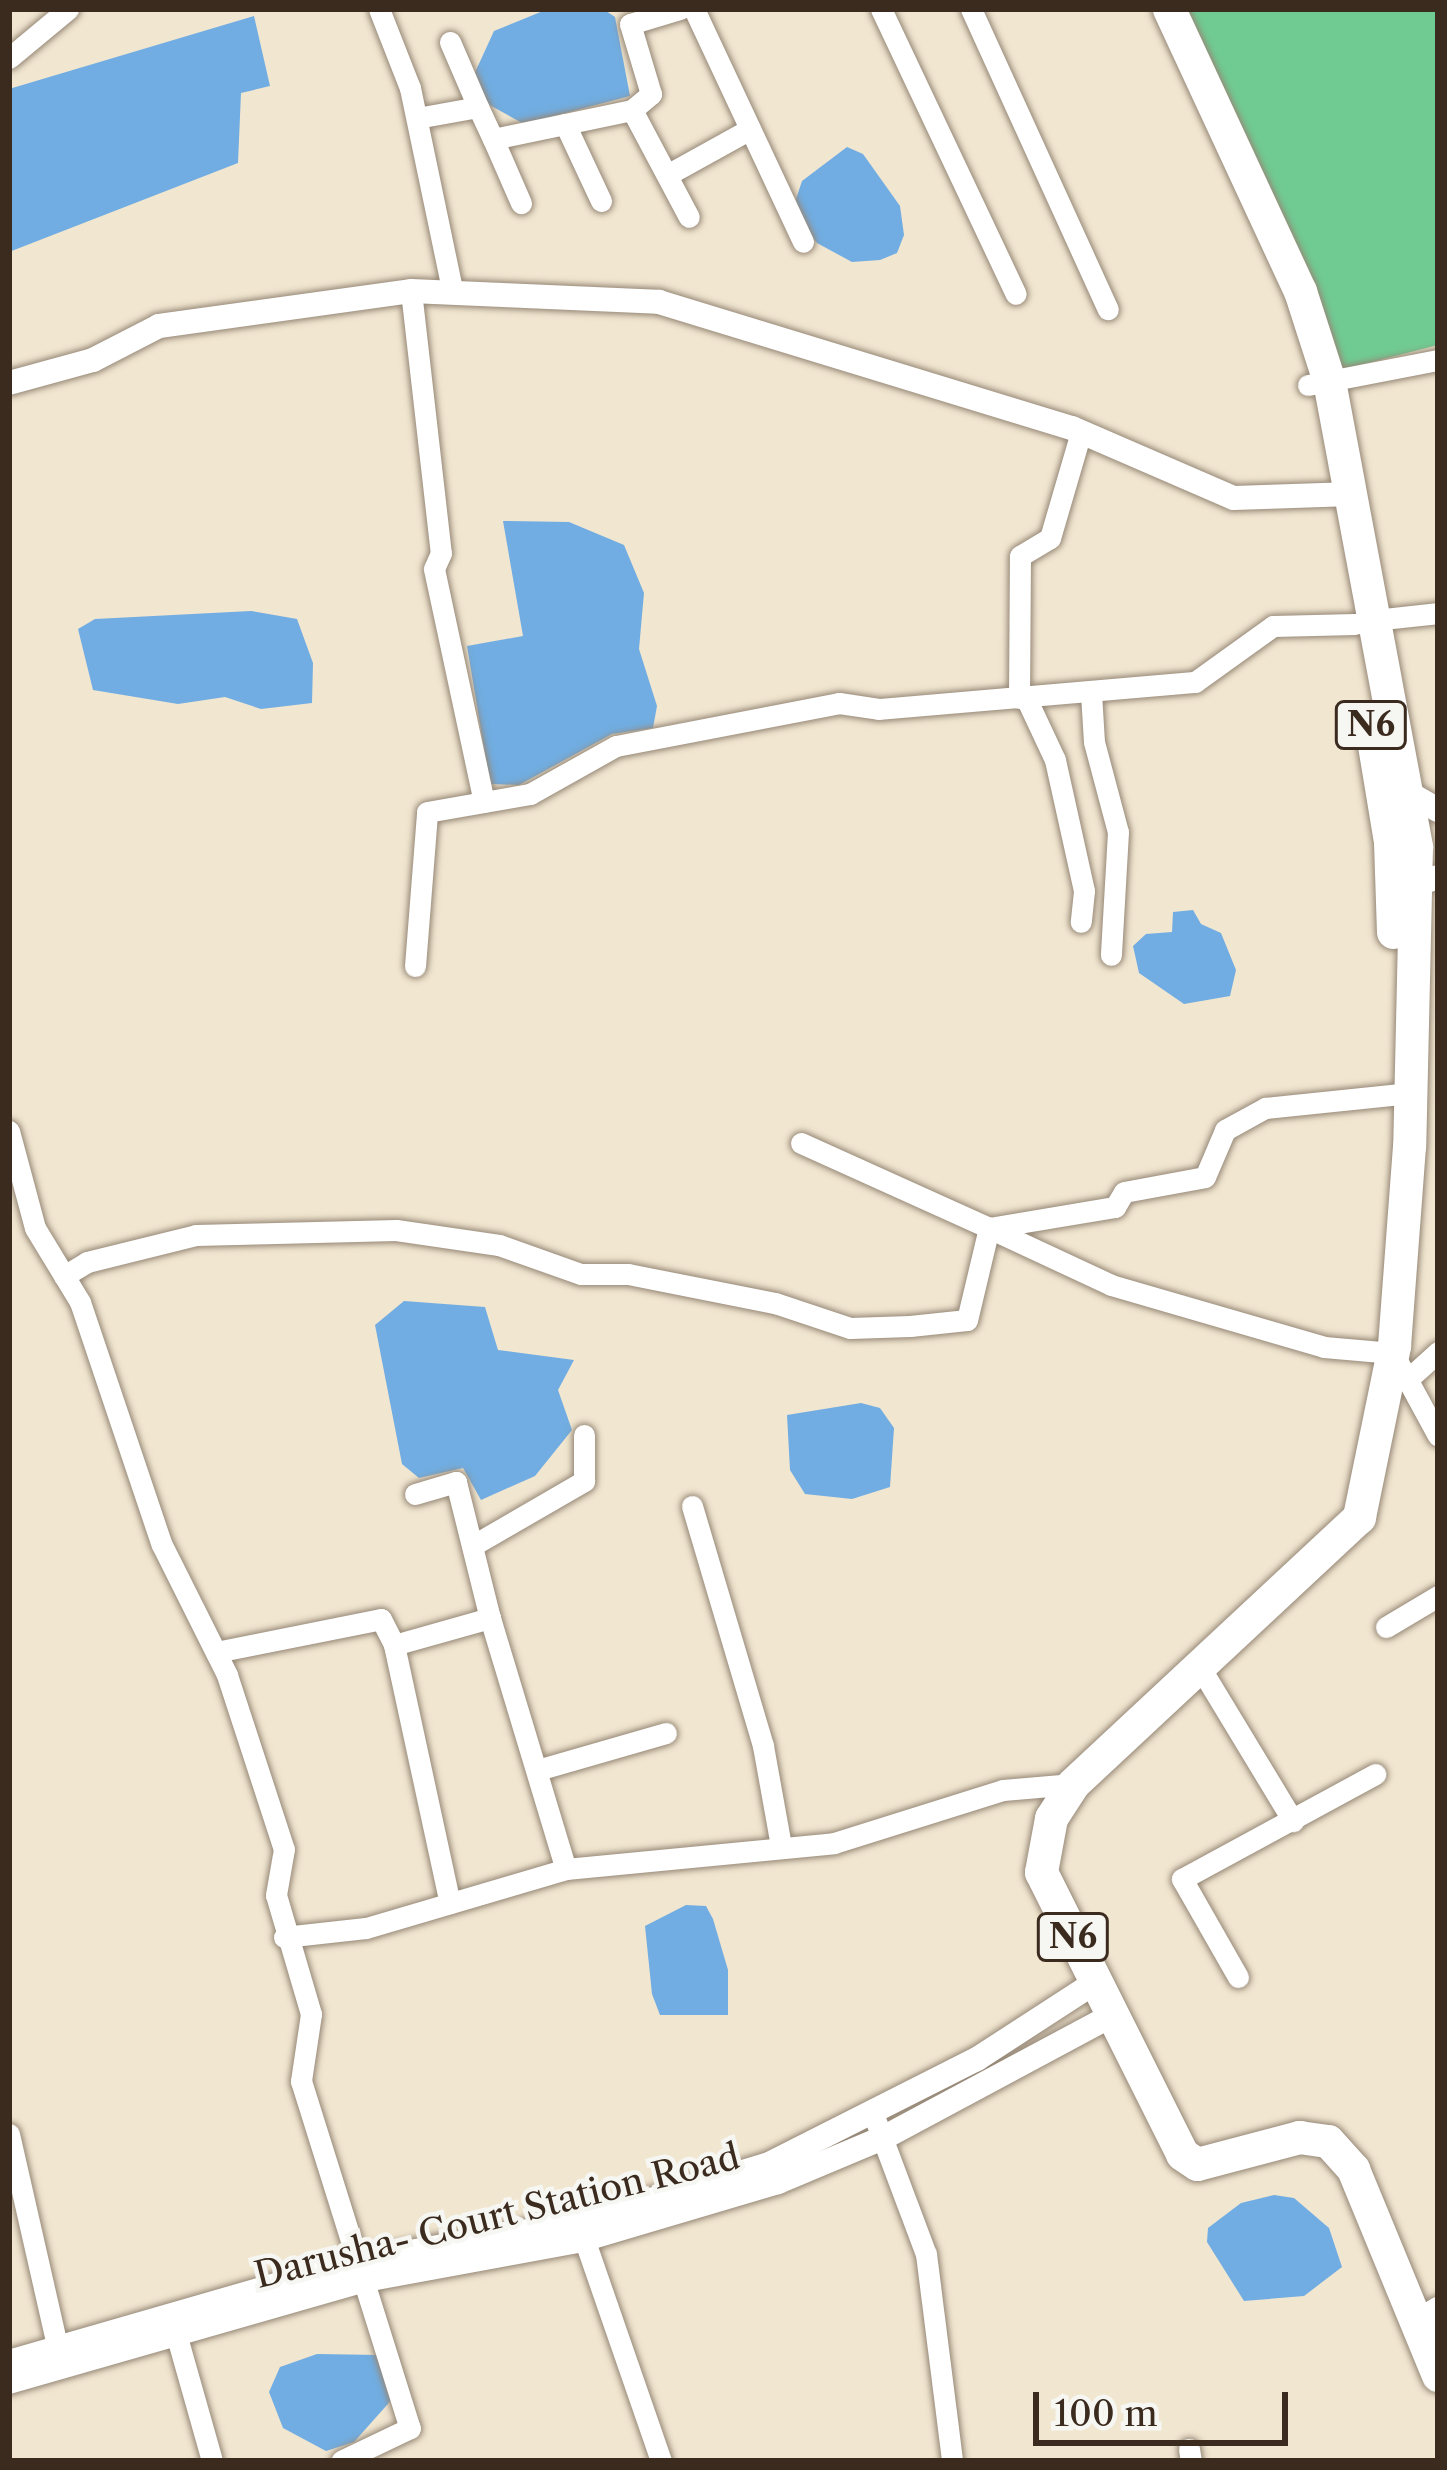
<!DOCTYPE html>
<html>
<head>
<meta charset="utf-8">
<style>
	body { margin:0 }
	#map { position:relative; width:1447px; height:2470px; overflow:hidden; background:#f1e6d0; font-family:"Libre Caslon Text",serif }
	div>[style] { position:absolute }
	.green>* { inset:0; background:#70cb92 }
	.water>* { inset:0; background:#71ade2 }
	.roads { filter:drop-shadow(0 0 3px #968877) drop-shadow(0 0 3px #968877) }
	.minor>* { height:21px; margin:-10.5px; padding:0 10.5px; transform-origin:10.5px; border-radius:10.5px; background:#fff }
	.tertiary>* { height:24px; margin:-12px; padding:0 12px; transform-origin:12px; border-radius:12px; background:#fff }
	.trunk>* { height:33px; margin:-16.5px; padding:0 16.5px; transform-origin:16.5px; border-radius:16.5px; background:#fff }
	span { translate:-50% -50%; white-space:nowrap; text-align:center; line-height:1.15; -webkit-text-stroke:9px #f6f6f2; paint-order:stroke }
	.shield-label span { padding:3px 9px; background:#f6f6f2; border:3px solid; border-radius:9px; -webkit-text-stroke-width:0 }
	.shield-label { font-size:33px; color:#3b2a1e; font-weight:700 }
	.street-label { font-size:36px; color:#3b2a1e }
	.frame { position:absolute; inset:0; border:12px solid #3b2a1e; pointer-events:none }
	.scale { position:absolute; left:1033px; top:2392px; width:255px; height:54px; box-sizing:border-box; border:6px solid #3b2a1e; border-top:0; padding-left:15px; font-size:36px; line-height:42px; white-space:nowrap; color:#3b2a1e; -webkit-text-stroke:9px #f6f6f2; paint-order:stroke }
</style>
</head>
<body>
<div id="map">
	<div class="green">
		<i style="clip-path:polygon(1172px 9px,1438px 9px,1438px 345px,1341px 370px)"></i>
	</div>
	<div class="water">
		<i style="clip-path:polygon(548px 9px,603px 9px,615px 17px,630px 96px,524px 124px,486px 103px,472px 79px,494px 31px)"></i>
		<i style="clip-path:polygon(254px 16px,270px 86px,241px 93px,238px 163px,9px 252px,9px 89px)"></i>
		<i style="clip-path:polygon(847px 147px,863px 154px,900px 206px,904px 235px,897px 253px,880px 260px,852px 262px,817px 243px,792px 211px,802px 181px)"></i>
		<i style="clip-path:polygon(503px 521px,569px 522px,624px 545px,644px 593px,639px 649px,657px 706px,653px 728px,612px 734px,519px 785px,490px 784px,467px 646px,523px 636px)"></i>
		<i style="clip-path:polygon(251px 611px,297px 619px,313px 663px,312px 703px,261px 709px,225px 697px,178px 704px,93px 690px,78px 629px,95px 619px)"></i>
		<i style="clip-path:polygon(1193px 910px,1201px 924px,1221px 933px,1236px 970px,1230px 996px,1184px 1004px,1139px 973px,1133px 946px,1146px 934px,1172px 932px,1173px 912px)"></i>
		<i style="clip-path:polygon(404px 1301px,485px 1307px,498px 1350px,574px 1360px,558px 1390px,572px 1430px,535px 1476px,481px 1500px,463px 1468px,419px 1478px,402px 1464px,375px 1325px)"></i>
		<i style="clip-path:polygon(861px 1403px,880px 1408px,894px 1428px,890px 1487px,852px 1499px,805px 1494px,790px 1470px,787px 1415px)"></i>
		<i style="clip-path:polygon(686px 1905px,706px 1906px,713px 1919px,728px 1970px,728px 2015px,660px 2015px,652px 1994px,645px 1926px)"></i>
		<i style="clip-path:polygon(1274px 2195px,1294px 2198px,1329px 2228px,1342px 2267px,1304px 2296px,1244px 2301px,1207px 2242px,1208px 2228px,1241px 2203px)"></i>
		<i style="clip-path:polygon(317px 2354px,379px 2355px,395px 2396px,354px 2442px,326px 2451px,283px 2428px,269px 2392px,280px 2367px)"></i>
	</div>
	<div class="roads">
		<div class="minor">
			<i style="left:379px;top:9px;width:85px;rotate:68.6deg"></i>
			<i style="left:410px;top:88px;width:205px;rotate:78.2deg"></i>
			<i style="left:694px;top:9px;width:257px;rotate:64.9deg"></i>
			<i style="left:881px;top:9px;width:315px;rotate:64.7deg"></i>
			<i style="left:971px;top:9px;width:330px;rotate:65.5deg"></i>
			<i style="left:450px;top:42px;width:71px;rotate:66.7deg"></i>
			<i style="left:9px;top:58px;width:77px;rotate:-39.7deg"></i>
			<i style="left:632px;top:110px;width:121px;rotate:62deg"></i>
			<i style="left:417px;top:118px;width:62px;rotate:-10.2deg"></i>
			<i style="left:478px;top:107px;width:35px;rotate:65deg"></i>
			<i style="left:493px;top:139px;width:142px;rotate:-11.8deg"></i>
			<i style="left:632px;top:110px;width:25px;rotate:-40deg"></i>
			<i style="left:651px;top:94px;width:73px;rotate:-106.7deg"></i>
			<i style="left:630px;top:24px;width:52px;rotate:-16.7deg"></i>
			<i style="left:565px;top:124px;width:85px;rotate:64.9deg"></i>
			<i style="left:493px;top:139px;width:70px;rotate:66.4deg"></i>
			<i style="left:667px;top:175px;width:95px;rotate:-29deg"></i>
			<i style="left:411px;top:291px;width:264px;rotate:83.5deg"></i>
			<i style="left:441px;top:553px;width:17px;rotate:114deg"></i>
			<i style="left:434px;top:569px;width:238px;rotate:77.9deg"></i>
			<i style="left:1308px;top:385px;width:132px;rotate:-10.9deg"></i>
			<i style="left:1374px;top:620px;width:64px;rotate:-6.2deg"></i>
			<i style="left:1091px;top:693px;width:49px;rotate:86.5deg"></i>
			<i style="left:1094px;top:742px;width:93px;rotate:75.1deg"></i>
			<i style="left:1118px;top:832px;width:123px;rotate:93.3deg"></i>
			<i style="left:1019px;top:698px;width:142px;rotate:-89.6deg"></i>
			<i style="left:1020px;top:556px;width:35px;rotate:-31deg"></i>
			<i style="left:1050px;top:538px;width:110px;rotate:-73.7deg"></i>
			<i style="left:1026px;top:698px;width:68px;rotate:64.9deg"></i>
			<i style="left:1055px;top:760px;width:134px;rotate:77.5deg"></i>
			<i style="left:1084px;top:891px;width:31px;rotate:96deg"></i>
			<i style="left:415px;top:966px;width:154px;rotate:-85.5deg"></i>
			<i style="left:427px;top:812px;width:105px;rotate:-9.9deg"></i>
			<i style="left:530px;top:794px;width:98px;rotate:-29.2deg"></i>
			<i style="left:616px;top:746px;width:227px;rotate:-10.9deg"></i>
			<i style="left:839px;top:703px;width:40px;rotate:8.5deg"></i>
			<i style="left:879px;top:709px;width:317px;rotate:-4.9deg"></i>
			<i style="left:1195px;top:682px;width:96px;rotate:-35.7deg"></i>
			<i style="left:1273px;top:626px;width:82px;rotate:-1.4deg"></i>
			<i style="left:9px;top:1131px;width:100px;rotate:75deg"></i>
			<i style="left:35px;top:1228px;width:87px;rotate:58.7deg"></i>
			<i style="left:80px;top:1302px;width:256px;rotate:71.4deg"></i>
			<i style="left:162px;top:1545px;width:145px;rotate:63.4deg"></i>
			<i style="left:227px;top:1675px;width:183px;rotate:71.9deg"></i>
			<i style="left:284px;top:1849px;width:47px;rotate:99.9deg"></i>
			<i style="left:276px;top:1895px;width:124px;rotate:73.6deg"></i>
			<i style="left:311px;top:2014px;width:68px;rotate:98.5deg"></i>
			<i style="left:301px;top:2081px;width:364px;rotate:72.6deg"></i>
			<i style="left:410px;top:2428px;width:76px;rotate:154.4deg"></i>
			<i style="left:801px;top:1143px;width:206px;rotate:24.3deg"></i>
			<i style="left:989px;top:1228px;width:128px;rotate:-9.5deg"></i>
			<i style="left:1115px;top:1207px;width:17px;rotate:-59deg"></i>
			<i style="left:1124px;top:1192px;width:82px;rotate:-10.5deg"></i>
			<i style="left:1205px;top:1177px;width:51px;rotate:-66.9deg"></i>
			<i style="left:1225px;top:1130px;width:46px;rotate:-28.8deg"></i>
			<i style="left:1265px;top:1108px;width:146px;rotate:-5.9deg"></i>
			<i style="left:64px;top:1276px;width:27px;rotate:-31deg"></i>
			<i style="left:87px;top:1262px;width:112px;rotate:-13.9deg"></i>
			<i style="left:196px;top:1235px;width:200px;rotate:-1.4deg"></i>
			<i style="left:396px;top:1230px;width:104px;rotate:8.3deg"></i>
			<i style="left:499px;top:1245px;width:87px;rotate:19.5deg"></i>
			<i style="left:581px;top:1274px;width:47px"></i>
			<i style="left:628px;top:1274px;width:150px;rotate:11.2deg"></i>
			<i style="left:775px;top:1303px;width:79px;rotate:18.4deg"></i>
			<i style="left:850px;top:1328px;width:60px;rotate:-1.9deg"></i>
			<i style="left:910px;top:1326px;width:57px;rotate:-6deg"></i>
			<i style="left:967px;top:1320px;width:95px;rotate:-76.6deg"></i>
			<i style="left:989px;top:1228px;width:135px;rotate:25deg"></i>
			<i style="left:1111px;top:1285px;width:222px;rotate:16.2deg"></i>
			<i style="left:1324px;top:1347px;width:69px;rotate:5deg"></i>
			<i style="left:1393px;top:1353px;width:94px;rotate:61.5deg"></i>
			<i style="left:1407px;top:1380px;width:42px;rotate:-42.1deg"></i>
			<i style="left:415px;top:1494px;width:43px;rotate:-16.3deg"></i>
			<i style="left:456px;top:1482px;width:140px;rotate:76deg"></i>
			<i style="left:692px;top:1506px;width:250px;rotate:73.5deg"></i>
			<i style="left:763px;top:1746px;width:102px;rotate:79.8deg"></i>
			<i style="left:477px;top:1543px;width:124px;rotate:-30.1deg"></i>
			<i style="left:584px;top:1481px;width:46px;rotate:-90deg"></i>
			<i style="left:1386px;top:1627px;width:61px;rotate:-30.8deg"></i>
			<i style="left:394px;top:1645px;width:100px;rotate:-15.7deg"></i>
			<i style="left:490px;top:1618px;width:262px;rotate:73.2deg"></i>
			<i style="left:216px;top:1652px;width:168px;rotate:-11.3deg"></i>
			<i style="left:381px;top:1619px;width:29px;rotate:63deg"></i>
			<i style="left:394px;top:1645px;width:264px;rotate:77.8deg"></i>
			<i style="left:1201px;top:1669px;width:178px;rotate:58.8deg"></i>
			<i style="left:541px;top:1769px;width:130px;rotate:-16.1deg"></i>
			<i style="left:284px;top:1937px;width:82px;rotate:-6.3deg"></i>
			<i style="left:366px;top:1928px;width:209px;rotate:-16.4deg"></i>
			<i style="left:566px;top:1869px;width:269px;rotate:-5.5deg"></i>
			<i style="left:834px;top:1843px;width:177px;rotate:-17.4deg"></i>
			<i style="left:1003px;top:1790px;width:70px;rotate:-4.9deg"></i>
			<i style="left:1238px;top:1977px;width:113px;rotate:-119.7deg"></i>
			<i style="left:1182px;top:1879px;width:220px;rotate:-28.5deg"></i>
			<i style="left:874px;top:2116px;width:147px;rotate:69.4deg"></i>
			<i style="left:926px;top:2254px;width:209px;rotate:82.8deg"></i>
			<i style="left:9px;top:2134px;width:235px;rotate:77.2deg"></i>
			<i style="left:579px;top:2224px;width:251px;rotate:70.9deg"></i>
			<i style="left:173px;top:2323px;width:143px;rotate:74.2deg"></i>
			<i style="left:1189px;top:2449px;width:12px;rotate:81deg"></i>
		</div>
		<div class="tertiary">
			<i style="left:9px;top:383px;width:87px;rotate:-15.3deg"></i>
			<i style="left:93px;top:360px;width:74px;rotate:-27.3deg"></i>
			<i style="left:159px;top:326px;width:254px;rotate:-7.9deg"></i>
			<i style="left:411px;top:291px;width:248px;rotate:2.5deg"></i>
			<i style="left:659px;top:302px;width:432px;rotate:17deg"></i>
			<i style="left:1072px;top:428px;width:176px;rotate:23.4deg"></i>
			<i style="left:1234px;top:498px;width:118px;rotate:-1.9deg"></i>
			<i style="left:1405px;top:791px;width:38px;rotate:30deg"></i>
			<i style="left:1415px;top:885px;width:24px;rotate:-19deg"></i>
			<i style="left:1416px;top:2322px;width:26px;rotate:-31deg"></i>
			<i style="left:9px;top:2362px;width:365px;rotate:-16.1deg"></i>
			<i style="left:360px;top:2261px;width:221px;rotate:-10.1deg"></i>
			<i style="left:578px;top:2222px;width:200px;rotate:-16.9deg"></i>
			<i style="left:769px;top:2164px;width:233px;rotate:-26.8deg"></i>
			<i style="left:977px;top:2059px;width:140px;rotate:-33deg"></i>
			<i style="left:9px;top:2382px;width:370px;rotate:-16deg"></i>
			<i style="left:365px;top:2280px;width:221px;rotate:-10.4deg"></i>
			<i style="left:582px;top:2240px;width:204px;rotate:-16.5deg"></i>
			<i style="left:778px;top:2182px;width:116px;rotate:-22.8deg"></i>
			<i style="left:885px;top:2137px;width:260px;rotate:-28.2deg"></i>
		</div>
		<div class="trunk">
			<i style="left:1169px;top:9px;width:311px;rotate:65.1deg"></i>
			<i style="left:1300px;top:291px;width:95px;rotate:72.1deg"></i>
			<i style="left:1329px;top:381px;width:474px;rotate:79.4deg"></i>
			<i style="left:1416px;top:847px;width:299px;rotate:91.3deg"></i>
			<i style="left:1409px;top:1146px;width:201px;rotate:94.3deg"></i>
			<i style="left:1394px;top:1346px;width:175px;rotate:101.6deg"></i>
			<i style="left:1359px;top:1517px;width:391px;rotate:137deg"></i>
			<i style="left:1073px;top:1784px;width:40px;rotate:122.9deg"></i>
			<i style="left:1051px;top:1818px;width:55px;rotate:100.5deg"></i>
			<i style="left:1041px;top:1872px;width:315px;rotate:63.4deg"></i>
			<i style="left:1182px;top:2154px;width:18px;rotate:34deg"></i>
			<i style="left:1197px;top:2164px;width:106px;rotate:-14.8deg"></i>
			<i style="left:1299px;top:2137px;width:29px;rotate:8deg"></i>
			<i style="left:1328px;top:2141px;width:38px;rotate:48deg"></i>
			<i style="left:1353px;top:2169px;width:223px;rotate:67.6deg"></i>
			<i style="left:1371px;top:727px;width:117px;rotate:80.6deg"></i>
			<i style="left:1390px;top:842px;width:90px;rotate:88.1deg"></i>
		</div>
	</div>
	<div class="shield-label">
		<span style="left:1371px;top:725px">N6</span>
		<span style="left:1073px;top:1937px">N6</span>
	</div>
	<div class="street-label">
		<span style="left:497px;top:2216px;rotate:-14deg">Darusha- Court Station Road</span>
	</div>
	<div class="frame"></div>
	<div class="scale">100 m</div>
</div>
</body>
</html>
